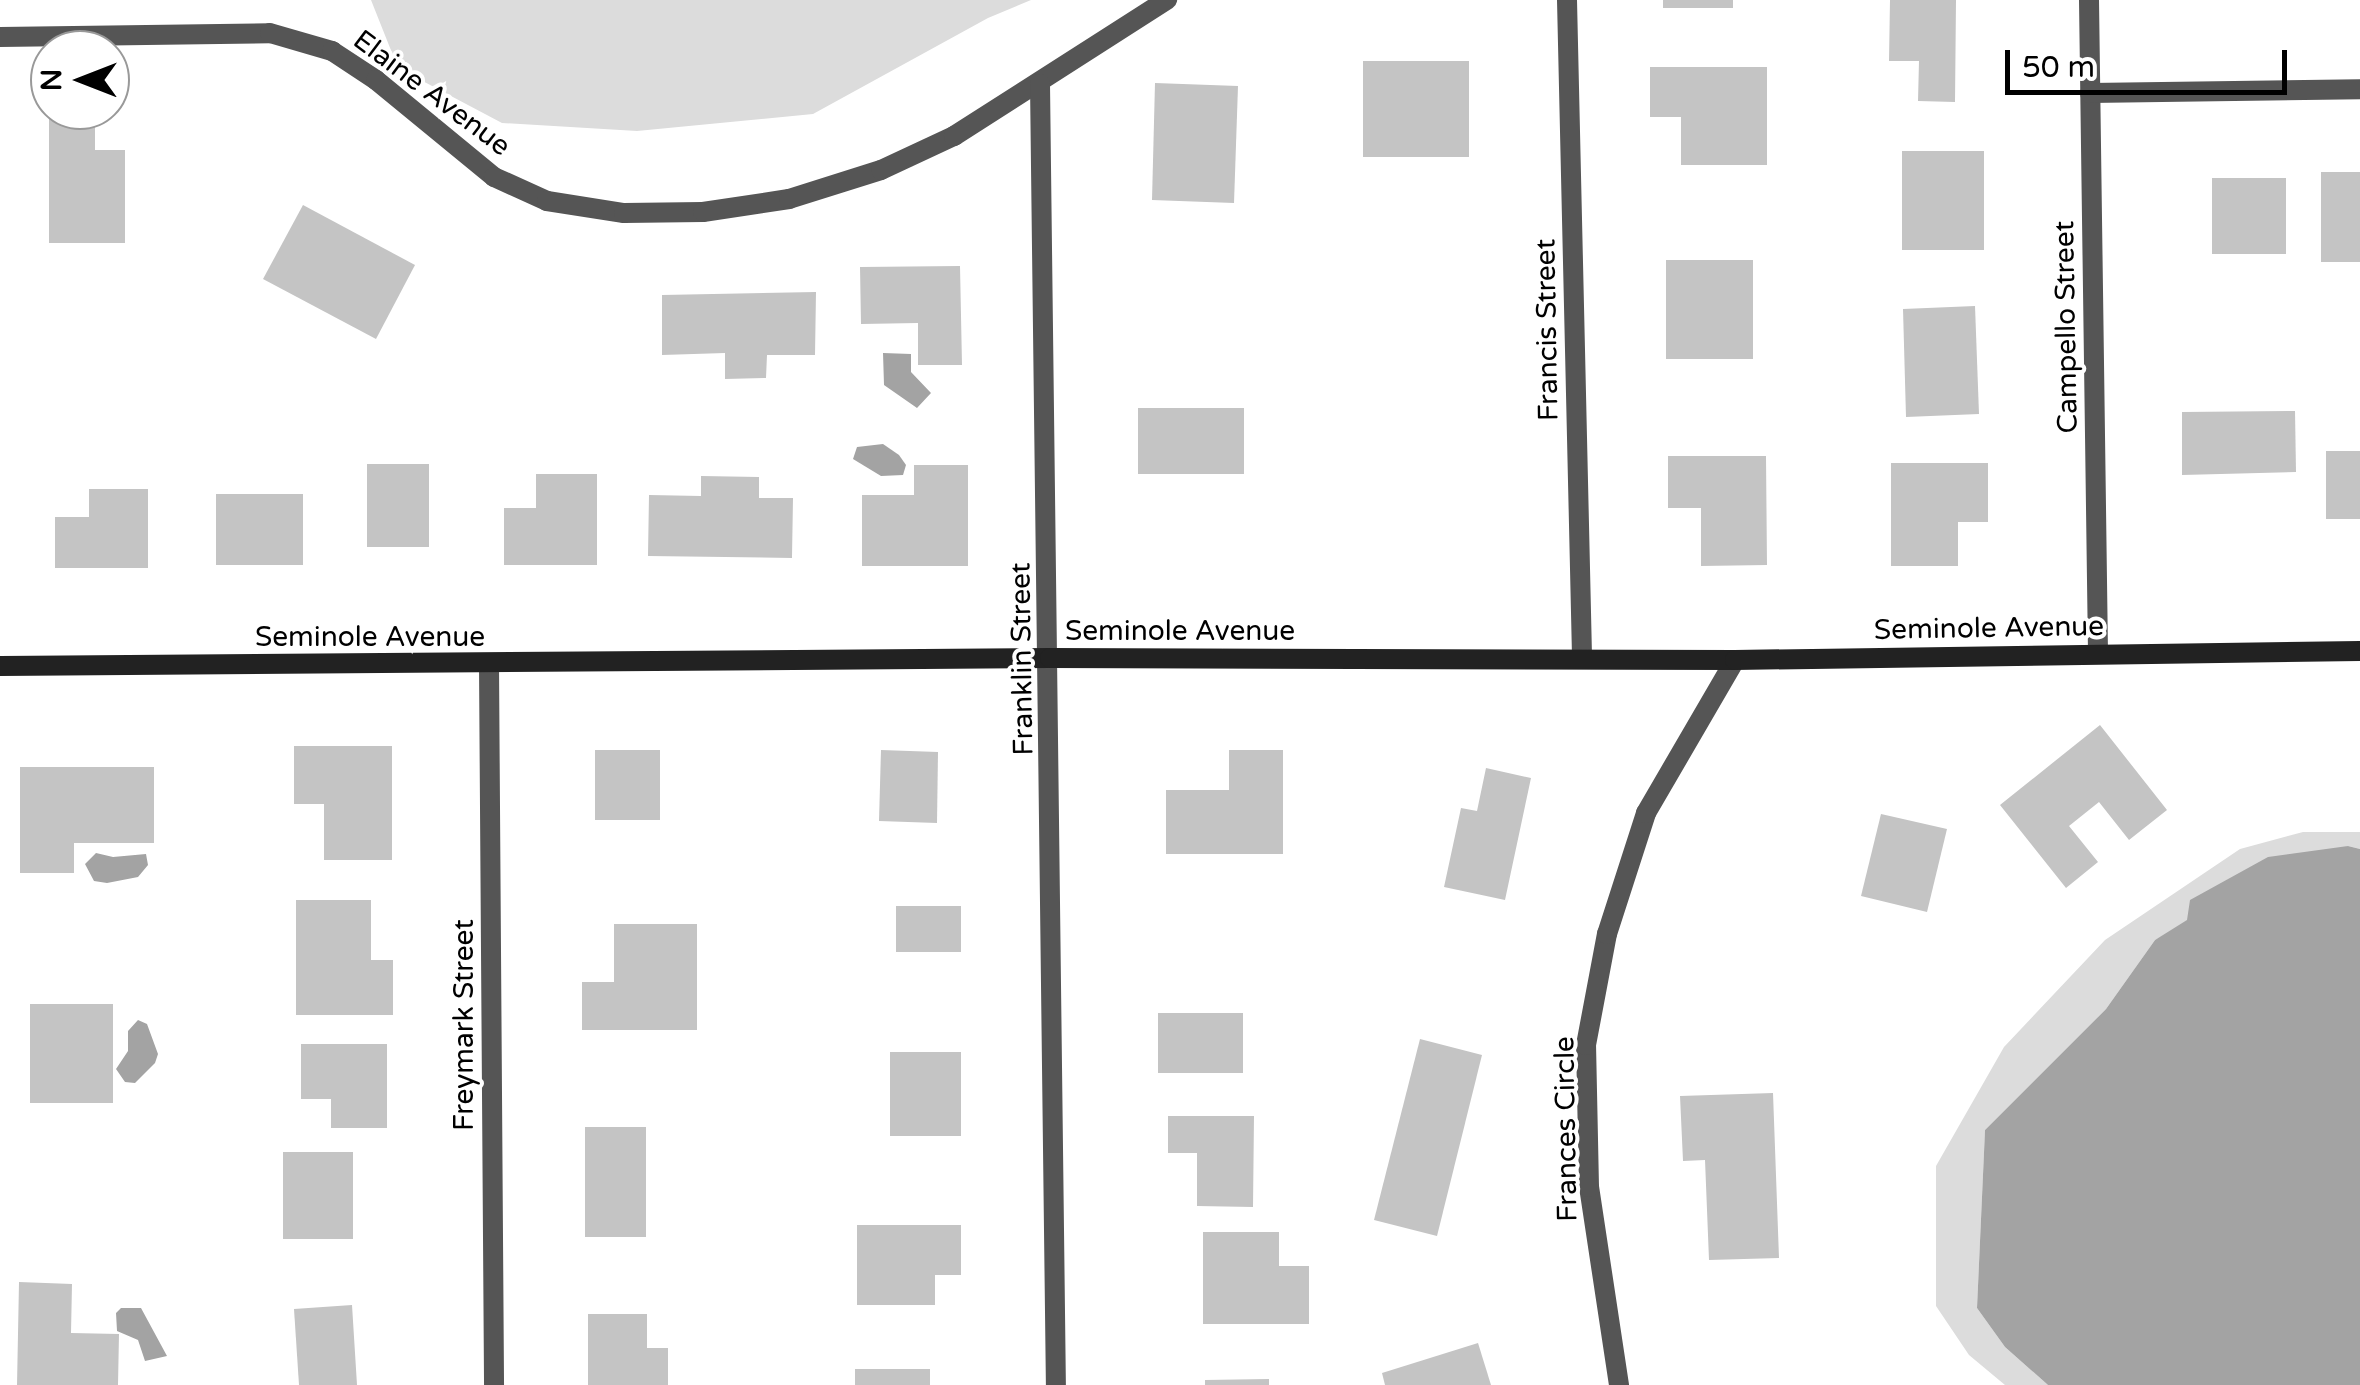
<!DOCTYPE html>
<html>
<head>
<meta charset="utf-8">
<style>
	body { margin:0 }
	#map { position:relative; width:2360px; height:1385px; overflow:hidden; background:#fff; font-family:"Varela Round",sans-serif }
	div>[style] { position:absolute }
	.green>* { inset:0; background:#dcdcdc }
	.water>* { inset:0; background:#a3a3a3 }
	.building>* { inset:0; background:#c4c4c4 }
	.street>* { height:20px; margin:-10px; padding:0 10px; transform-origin:10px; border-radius:10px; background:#555 }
	.secondary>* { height:20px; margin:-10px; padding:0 10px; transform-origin:10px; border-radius:10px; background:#222 }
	span { translate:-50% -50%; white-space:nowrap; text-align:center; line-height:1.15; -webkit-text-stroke:8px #fff; paint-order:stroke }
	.street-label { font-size:28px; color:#000 }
	.north { position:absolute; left:30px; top:30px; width:100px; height:100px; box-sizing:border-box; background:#fff; border:2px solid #999; border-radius:50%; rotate:270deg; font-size:28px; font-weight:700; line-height:40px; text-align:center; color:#000 }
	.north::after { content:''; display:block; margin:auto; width:35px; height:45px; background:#000; clip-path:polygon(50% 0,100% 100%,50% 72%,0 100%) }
	.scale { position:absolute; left:2005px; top:50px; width:282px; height:45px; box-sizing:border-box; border:5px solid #000; border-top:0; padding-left:12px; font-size:30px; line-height:35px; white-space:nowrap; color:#000; -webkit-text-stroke:8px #fff; paint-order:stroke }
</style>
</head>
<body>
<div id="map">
	<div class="green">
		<i style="clip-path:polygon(371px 0,1031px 0,988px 18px,813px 114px,637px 131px,502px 123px,398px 68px)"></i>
		<i style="clip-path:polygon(2303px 832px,2360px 832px,2360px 849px,2348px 846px,2155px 940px,2106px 1009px,1985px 1130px,1977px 1308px,2005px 1347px,2048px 1385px,2005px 1385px,1969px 1355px,1936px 1306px,1936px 1166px,2004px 1047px,2105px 940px,2240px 849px)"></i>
	</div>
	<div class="water">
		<i style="clip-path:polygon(883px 353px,911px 354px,911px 372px,931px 393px,917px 408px,884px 385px)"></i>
		<i style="clip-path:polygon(883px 444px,899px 455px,906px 465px,903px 475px,881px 476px,853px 459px,857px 447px)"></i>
		<i style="clip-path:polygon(2348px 846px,2360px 849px,2360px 1385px,2048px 1385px,2005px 1347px,1977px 1308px,1985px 1130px,2106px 1009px,2155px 940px,2187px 920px,2190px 900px,2268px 857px)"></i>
		<i style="clip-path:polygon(96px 853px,113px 857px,146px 854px,148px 865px,138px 877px,107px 883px,94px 881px,85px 864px)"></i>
		<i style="clip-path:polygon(138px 1020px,147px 1024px,158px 1054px,155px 1063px,135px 1083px,125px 1082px,116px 1069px,128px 1051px,128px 1031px)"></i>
		<i style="clip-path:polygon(121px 1308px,141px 1308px,167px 1356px,145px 1361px,138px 1340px,117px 1331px,116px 1313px)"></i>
	</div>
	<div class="building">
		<i style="clip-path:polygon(1663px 0,1733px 0,1733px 8px,1663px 8px)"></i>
		<i style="clip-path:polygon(1890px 0,1956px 0,1955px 102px,1918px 101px,1919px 61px,1889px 61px)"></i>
		<i style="clip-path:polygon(1363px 61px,1469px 61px,1469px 157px,1363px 157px)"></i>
		<i style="clip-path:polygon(1650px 67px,1767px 67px,1767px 165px,1681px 165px,1681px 117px,1650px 117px)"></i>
		<i style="clip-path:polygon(1155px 83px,1238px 86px,1234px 203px,1152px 200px)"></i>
		<i style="clip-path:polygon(49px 119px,95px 119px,95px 150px,125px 150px,125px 243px,49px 243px)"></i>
		<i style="clip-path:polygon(1902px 151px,1984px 151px,1984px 250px,1902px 250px)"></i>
		<i style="clip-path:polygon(2321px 172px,2360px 172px,2360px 262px,2321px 262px)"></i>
		<i style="clip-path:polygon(2212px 178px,2286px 178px,2286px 254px,2212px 254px)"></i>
		<i style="clip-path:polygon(303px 205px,415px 265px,376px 339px,263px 279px)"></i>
		<i style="clip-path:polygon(1666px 260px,1753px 260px,1753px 359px,1666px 359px)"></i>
		<i style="clip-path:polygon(960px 266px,962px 365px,918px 365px,918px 323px,861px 324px,860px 267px)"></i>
		<i style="clip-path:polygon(816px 292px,815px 355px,767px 355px,766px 378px,725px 379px,725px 353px,662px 355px,662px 295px)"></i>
		<i style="clip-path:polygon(1975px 306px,1979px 414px,1906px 417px,1903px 309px)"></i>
		<i style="clip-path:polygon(1138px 408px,1244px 408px,1244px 474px,1138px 474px)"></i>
		<i style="clip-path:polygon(2295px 411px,2296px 472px,2182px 475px,2182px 412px)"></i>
		<i style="clip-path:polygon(2326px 451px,2360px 451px,2360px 519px,2326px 519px)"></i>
		<i style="clip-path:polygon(1668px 456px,1766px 456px,1767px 565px,1701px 566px,1701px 508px,1668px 508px)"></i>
		<i style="clip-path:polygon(1891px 463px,1988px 463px,1988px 522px,1958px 522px,1958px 566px,1891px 566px)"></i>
		<i style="clip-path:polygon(367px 464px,429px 464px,429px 547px,367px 547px)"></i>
		<i style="clip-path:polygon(914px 465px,968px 465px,968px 566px,862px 566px,862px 495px,914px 495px)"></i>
		<i style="clip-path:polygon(536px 474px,597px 474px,597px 565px,504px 565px,504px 508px,536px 508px)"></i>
		<i style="clip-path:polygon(701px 476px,759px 477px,759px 498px,793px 498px,792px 558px,648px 556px,649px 495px,701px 496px)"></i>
		<i style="clip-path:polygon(89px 489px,148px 489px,148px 568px,55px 568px,55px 517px,89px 517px)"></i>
		<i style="clip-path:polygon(216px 494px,303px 494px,303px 565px,216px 565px)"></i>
		<i style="clip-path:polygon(2100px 725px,2167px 810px,2129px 840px,2099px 802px,2069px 826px,2098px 862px,2066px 888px,2000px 805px)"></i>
		<i style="clip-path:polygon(294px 746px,392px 746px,392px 860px,324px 860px,324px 804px,294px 804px)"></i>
		<i style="clip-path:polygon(595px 750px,660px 750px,660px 820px,595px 820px)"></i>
		<i style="clip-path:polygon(881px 750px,938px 752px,937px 823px,879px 821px)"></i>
		<i style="clip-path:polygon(1229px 750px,1283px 750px,1283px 854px,1166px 854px,1166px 790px,1229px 790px)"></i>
		<i style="clip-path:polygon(20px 767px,154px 767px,154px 843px,74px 843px,74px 873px,20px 873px)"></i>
		<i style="clip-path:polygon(1486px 768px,1531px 778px,1505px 900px,1444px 887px,1461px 808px,1477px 811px)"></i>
		<i style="clip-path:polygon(1881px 814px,1947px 829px,1927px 912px,1861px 896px)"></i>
		<i style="clip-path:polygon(296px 900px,371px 900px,371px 960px,393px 960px,393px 1015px,296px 1015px)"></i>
		<i style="clip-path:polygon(896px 906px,961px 906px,961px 952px,896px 952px)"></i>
		<i style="clip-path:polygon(614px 924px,697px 924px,697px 1030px,582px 1030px,582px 982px,614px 982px)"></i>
		<i style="clip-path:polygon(30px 1004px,113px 1004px,113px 1103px,30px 1103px)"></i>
		<i style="clip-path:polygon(1158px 1013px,1243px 1013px,1243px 1073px,1158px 1073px)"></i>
		<i style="clip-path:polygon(1420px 1039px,1482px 1055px,1437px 1236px,1374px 1220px)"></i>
		<i style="clip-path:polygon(301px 1044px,387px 1044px,387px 1128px,331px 1128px,331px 1099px,301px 1099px)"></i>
		<i style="clip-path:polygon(890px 1052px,961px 1052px,961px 1136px,890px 1136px)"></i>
		<i style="clip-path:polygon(1773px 1093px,1779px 1258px,1709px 1260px,1705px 1160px,1683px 1161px,1680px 1096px)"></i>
		<i style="clip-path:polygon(1168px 1116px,1254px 1116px,1253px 1207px,1197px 1206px,1197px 1153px,1168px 1153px)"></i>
		<i style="clip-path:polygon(585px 1127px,646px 1127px,646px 1237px,585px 1237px)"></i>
		<i style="clip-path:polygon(283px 1152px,353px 1152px,353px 1239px,283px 1239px)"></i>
		<i style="clip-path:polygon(857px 1225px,961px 1225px,961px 1275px,935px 1275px,935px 1305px,857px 1305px)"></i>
		<i style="clip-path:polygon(1203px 1232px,1279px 1232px,1279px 1266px,1309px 1266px,1309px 1324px,1203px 1324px)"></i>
		<i style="clip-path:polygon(19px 1282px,72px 1284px,71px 1333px,119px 1334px,118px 1385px,17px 1385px)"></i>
		<i style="clip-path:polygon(352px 1305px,357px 1385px,299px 1385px,294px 1309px)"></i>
		<i style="clip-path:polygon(588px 1314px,647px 1314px,647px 1348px,668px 1348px,668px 1385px,588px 1385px)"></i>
		<i style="clip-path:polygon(1478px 1343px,1491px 1385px,1385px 1385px,1382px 1373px)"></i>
		<i style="clip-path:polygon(855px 1369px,930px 1369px,930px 1385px,855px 1385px)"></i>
		<i style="clip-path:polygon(1269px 1379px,1269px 1385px,1205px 1385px,1205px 1380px)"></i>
	</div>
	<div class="street">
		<i style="left:1567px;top:0;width:658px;rotate:88.69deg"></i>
		<i style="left:2089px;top:0;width:653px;rotate:89.21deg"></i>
		<i style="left:0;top:37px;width:270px;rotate:-0.8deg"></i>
		<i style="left:270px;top:33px;width:65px;rotate:16.2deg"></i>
		<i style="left:332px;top:51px;width:53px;rotate:33.4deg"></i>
		<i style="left:376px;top:80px;width:153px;rotate:39.4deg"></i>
		<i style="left:494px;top:177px;width:58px;rotate:24.4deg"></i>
		<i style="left:547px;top:201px;width:78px;rotate:8.9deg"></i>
		<i style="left:624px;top:213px;width:79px;rotate:-0.7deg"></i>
		<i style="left:703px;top:212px;width:87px;rotate:-8.6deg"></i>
		<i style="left:789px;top:199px;width:96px;rotate:-17.5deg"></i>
		<i style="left:881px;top:170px;width:81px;rotate:-25deg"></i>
		<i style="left:954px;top:136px;width:253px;rotate:-32.6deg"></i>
		<i style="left:1040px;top:84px;width:1301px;rotate:89.3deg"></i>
		<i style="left:2090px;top:93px;width:270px;rotate:-0.8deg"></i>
		<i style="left:489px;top:664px;width:721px;rotate:89.6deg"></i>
		<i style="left:1619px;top:1385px;width:200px;rotate:-98.6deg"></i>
		<i style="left:1589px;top:1187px;width:142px;rotate:-91.2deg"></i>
		<i style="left:1586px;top:1045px;width:113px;rotate:-79.3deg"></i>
		<i style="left:1607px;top:934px;width:127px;rotate:-72.1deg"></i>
		<i style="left:1646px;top:813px;width:177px;rotate:-59.8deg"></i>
	</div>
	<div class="secondary">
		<i style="left:0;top:666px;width:1050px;rotate:-0.44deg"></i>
		<i style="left:1050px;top:658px;width:685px;rotate:0.17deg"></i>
		<i style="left:1735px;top:660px;width:625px;rotate:-0.83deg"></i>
	</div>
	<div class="street-label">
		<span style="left:432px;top:93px;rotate:37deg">Elaine Avenue</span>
		<span style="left:2066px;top:327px;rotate:-91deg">Campello Street</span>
		<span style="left:1547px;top:330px;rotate:-91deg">Francis Street</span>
		<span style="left:1989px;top:628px;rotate:-1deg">Seminole Avenue</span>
		<span style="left:1180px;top:631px">Seminole Avenue</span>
		<span style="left:370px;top:637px">Seminole Avenue</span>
		<span style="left:1022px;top:659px;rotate:-91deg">Franklin Street</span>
		<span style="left:464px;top:1025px;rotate:-90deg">Freymark Street</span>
		<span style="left:1566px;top:1129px;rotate:-91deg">Frances Circle</span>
	</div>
	<div class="north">N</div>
	<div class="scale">50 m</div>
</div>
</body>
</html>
